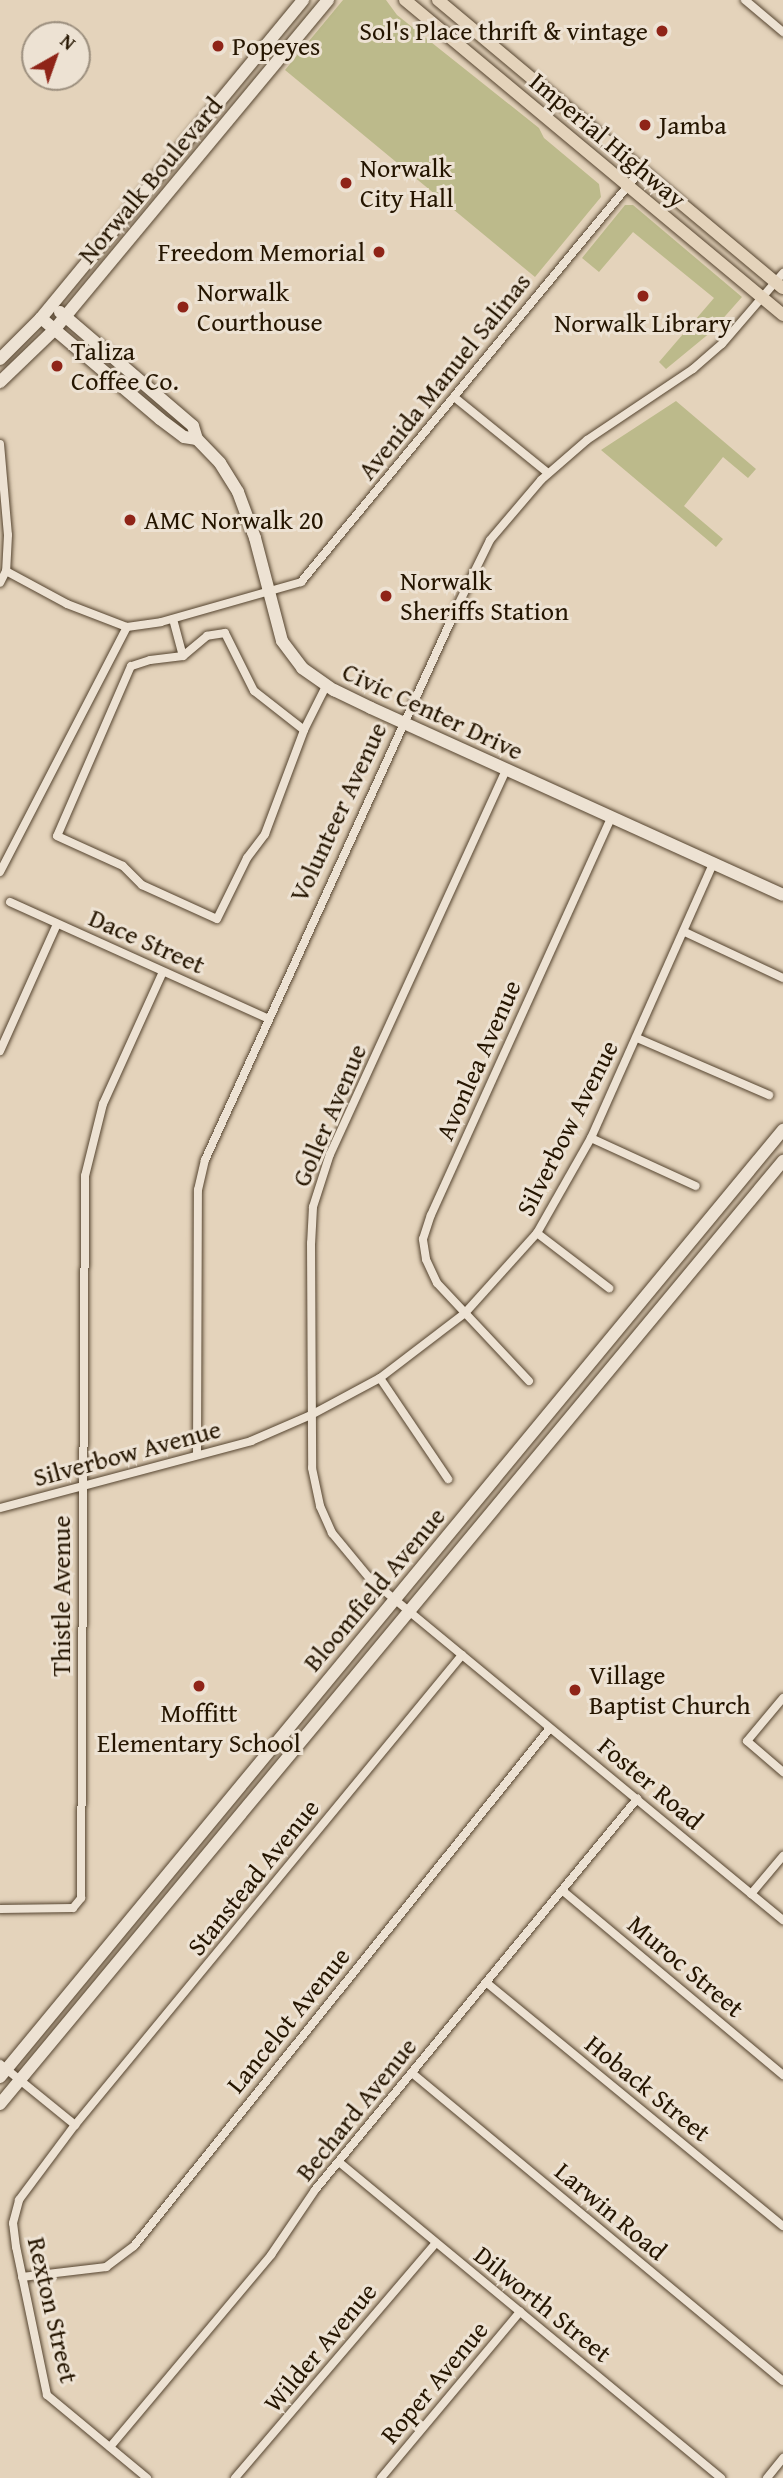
<!DOCTYPE html>
<html>
<head>
<meta charset="utf-8">
<style>
	body { margin:0 }
	#map { position:relative; width:783px; height:2478px; overflow:hidden; background:#e4d3bb; font-family:"Gentium Book Plus",serif }
	div>[style] { position:absolute }
	.green>* { inset:0; background:#bcba8b }
	.roads { filter:drop-shadow(0 0 2px #55442f) drop-shadow(0 0 2px #55442f) }
	.street>* { height:8px; margin:-4px; padding:0 4px; transform-origin:4px; border-radius:4px; background:#ede2d3 }
	.secondary>* { height:12px; margin:-6px; padding:0 6px; transform-origin:6px; border-radius:6px; background:#ede2d3 }
	.primary>* { height:12px; margin:-6px; padding:0 6px; transform-origin:6px; border-radius:6px; background:#e4d3bb }
	.dots>* { width:19px; height:19px; translate:-50% -50%; box-sizing:border-box; border:4px solid #ede2d3; border-radius:50% }
	span { translate:-50% -50%; white-space:nowrap; text-align:center; line-height:1.15; -webkit-text-stroke:6px #ede2d3; paint-order:stroke }
	.poi-label { font-size:26px; color:#251500 }
	.right { translate:-100% -50%; text-align:right }
	.left { translate:0 -50%; text-align:left }
	.street-label { font-size:26px; color:#251500 }
	.north { position:absolute; left:21px; top:21px; width:70px; height:70px; box-sizing:border-box; background:#ede2d3; border:2px solid #9d907f; border-radius:50%; rotate:40deg; font-size:19px; font-weight:700; line-height:28px; text-align:center; color:#251500 }
	.north::after { content:''; display:block; margin:auto; width:24px; height:32px; background:#8f2418; clip-path:polygon(50% 0,100% 100%,50% 72%,0 100%) }
</style>
</head>
<body>
<div id="map">
	<div class="green">
		<i style="clip-path:polygon(343px 0,386px 0,397px 15px,539px 128px,544px 138px,599px 184px,601px 197px,535px 277px,285px 70px)"></i>
		<i style="clip-path:polygon(625px 205px,633px 205px,742px 297px,711px 332px,666px 369px,659px 362px,714px 298px,633px 232px,599px 272px,582px 258px)"></i>
		<i style="clip-path:polygon(676px 401px,756px 469px,748px 478px,723px 457px,684px 506px,723px 539px,716px 547px,601px 450px)"></i>
	</div>
	<div class="roads">
		<div class="street">
			<i style="left:745px;top:0;width:50px;rotate:40.1deg"></i>
			<i style="left:454px;top:397px;width:121px;rotate:39deg"></i>
			<i style="left:0;top:444px;width:91px;rotate:85deg"></i>
			<i style="left:8px;top:535px;width:36px;rotate:93deg"></i>
			<i style="left:6px;top:571px;width:13px;rotate:117deg"></i>
			<i style="left:6px;top:571px;width:69px;rotate:28.4deg"></i>
			<i style="left:67px;top:604px;width:64px;rotate:21deg"></i>
			<i style="left:127px;top:627px;width:34px;rotate:-8deg"></i>
			<i style="left:161px;top:622px;width:146px;rotate:-15.9deg"></i>
			<i style="left:301px;top:582px;width:534px;rotate:-50.47deg"></i>
			<i style="left:173px;top:619px;width:38px;rotate:75deg"></i>
			<i style="left:183px;top:656px;width:33px;rotate:173deg"></i>
			<i style="left:150px;top:660px;width:20px;rotate:162deg"></i>
			<i style="left:131px;top:666px;width:185px;rotate:113.5deg"></i>
			<i style="left:57px;top:836px;width:72px;rotate:24.4deg"></i>
			<i style="left:123px;top:866px;width:27px;rotate:45deg"></i>
			<i style="left:142px;top:885px;width:82px;rotate:24.4deg"></i>
			<i style="left:217px;top:919px;width:68px;rotate:-63.8deg"></i>
			<i style="left:247px;top:858px;width:30px;rotate:-53deg"></i>
			<i style="left:265px;top:834px;width:111px;rotate:-69.4deg"></i>
			<i style="left:304px;top:730px;width:63px;rotate:-142deg"></i>
			<i style="left:254px;top:691px;width:65px;rotate:-116.6deg"></i>
			<i style="left:225px;top:633px;width:18px;rotate:171deg"></i>
			<i style="left:207px;top:636px;width:31px;rotate:140deg"></i>
			<i style="left:304px;top:730px;width:49px;rotate:-63.4deg"></i>
			<i style="left:506px;top:770px;width:422px;rotate:114.6deg"></i>
			<i style="left:330px;top:1154px;width:56px;rotate:107.8deg"></i>
			<i style="left:313px;top:1207px;width:36px;rotate:93deg"></i>
			<i style="left:311px;top:1243px;width:225px;rotate:89.7deg"></i>
			<i style="left:312px;top:1468px;width:39px;rotate:78deg"></i>
			<i style="left:320px;top:1506px;width:30px;rotate:66deg"></i>
			<i style="left:332px;top:1533px;width:60px;rotate:50.4deg"></i>
			<i style="left:370px;top:1579px;width:536px;rotate:39.55deg"></i>
			<i style="left:0;top:872px;width:276px;rotate:-62.6deg"></i>
			<i style="left:10px;top:902px;width:282px;rotate:24.3deg"></i>
			<i style="left:685px;top:932px;width:108px;rotate:25.1deg"></i>
			<i style="left:637px;top:1038px;width:144px;rotate:23.4deg"></i>
			<i style="left:0;top:1051px;width:139px;rotate:-65.8deg"></i>
			<i style="left:591px;top:1138px;width:115px;rotate:24.6deg"></i>
			<i style="left:537px;top:1233px;width:91px;rotate:37.4deg"></i>
			<i style="left:380px;top:1378px;width:122px;rotate:56deg"></i>
			<i style="left:529px;top:1381px;width:134px;rotate:-133.2deg"></i>
			<i style="left:437px;top:1283px;width:26px;rotate:-115deg"></i>
			<i style="left:426px;top:1259px;width:20px;rotate:-99deg"></i>
			<i style="left:423px;top:1239px;width:25px;rotate:-72deg"></i>
			<i style="left:431px;top:1215px;width:435px;rotate:-65.6deg"></i>
			<i style="left:197px;top:1455px;width:265px;rotate:-89.8deg"></i>
			<i style="left:198px;top:1190px;width:31px;rotate:-77deg"></i>
			<i style="left:205px;top:1160px;width:610px;rotate:-65.49deg"></i>
			<i style="left:458px;top:605px;width:72px;rotate:-63.8deg"></i>
			<i style="left:490px;top:540px;width:79px;rotate:-49.6deg"></i>
			<i style="left:541px;top:480px;width:61px;rotate:-41deg"></i>
			<i style="left:587px;top:440px;width:128px;rotate:-33.8deg"></i>
			<i style="left:693px;top:369px;width:38px;rotate:-41deg"></i>
			<i style="left:722px;top:344px;width:94px;rotate:-49.3deg"></i>
			<i style="left:0;top:1508px;width:260px;rotate:-14.9deg"></i>
			<i style="left:251px;top:1441px;width:65px;rotate:-23.4deg"></i>
			<i style="left:311px;top:1415px;width:78px;rotate:-28.2deg"></i>
			<i style="left:380px;top:1378px;width:107px;rotate:-37.4deg"></i>
			<i style="left:465px;top:1313px;width:108px;rotate:-48deg"></i>
			<i style="left:537px;top:1233px;width:109px;rotate:-60.4deg"></i>
			<i style="left:591px;top:1138px;width:302px;rotate:-66deg"></i>
			<i style="left:783px;top:1698px;width:56px;rotate:129.9deg"></i>
			<i style="left:747px;top:1741px;width:48px;rotate:40.7deg"></i>
			<i style="left:563px;top:1891px;width:287px;rotate:39.9deg"></i>
			<i style="left:751px;top:1894px;width:50px;rotate:-49.9deg"></i>
			<i style="left:0;top:1909px;width:73px;rotate:-0.8deg"></i>
			<i style="left:73px;top:1908px;width:13px;rotate:-51deg"></i>
			<i style="left:81px;top:1898px;width:722px;rotate:-89.68deg"></i>
			<i style="left:85px;top:1176px;width:74px;rotate:-76deg"></i>
			<i style="left:103px;top:1104px;width:145px;rotate:-65.6deg"></i>
			<i style="left:487px;top:1983px;width:383px;rotate:39.4deg"></i>
			<i style="left:0;top:2064px;width:97px;rotate:39.1deg"></i>
			<i style="left:412px;top:2073px;width:482px;rotate:39.7deg"></i>
			<i style="left:339px;top:2162px;width:496px;rotate:39.6deg"></i>
			<i style="left:22px;top:2277px;width:85px;rotate:-6.8deg"></i>
			<i style="left:106px;top:2267px;width:35px;rotate:-37deg"></i>
			<i style="left:134px;top:2246px;width:664px;rotate:-51.23deg"></i>
			<i style="left:110px;top:2447px;width:251px;rotate:-50deg"></i>
			<i style="left:271px;top:2255px;width:78px;rotate:-55.9deg"></i>
			<i style="left:315px;top:2190px;width:507px;rotate:-50.53deg"></i>
			<i style="left:147px;top:2478px;width:130px;rotate:-140.3deg"></i>
			<i style="left:47px;top:2395px;width:151px;rotate:-101.8deg"></i>
			<i style="left:16px;top:2247px;width:24px;rotate:-97deg"></i>
			<i style="left:13px;top:2223px;width:24px;rotate:-75deg"></i>
			<i style="left:19px;top:2200px;width:94px;rotate:-53.3deg"></i>
			<i style="left:75px;top:2125px;width:609px;rotate:-50.53deg"></i>
			<i style="left:235px;top:2478px;width:309px;rotate:-49.5deg"></i>
			<i style="left:381px;top:2478px;width:217px;rotate:-50.1deg"></i>
			<i style="left:767px;top:2478px;width:26px;rotate:-51deg"></i>
		</div>
		<div class="secondary">
			<i style="left:60px;top:312px;width:175px;rotate:40.6deg"></i>
			<i style="left:193px;top:426px;width:14px;rotate:73deg"></i>
			<i style="left:41px;top:318px;width:156px;rotate:40.3deg"></i>
			<i style="left:160px;top:419px;width:30px;rotate:37deg"></i>
			<i style="left:184px;top:437px;width:13px;rotate:9deg"></i>
			<i style="left:197px;top:439px;width:33px;rotate:46deg"></i>
			<i style="left:220px;top:463px;width:34px;rotate:58deg"></i>
			<i style="left:238px;top:492px;width:49px;rotate:69.7deg"></i>
			<i style="left:255px;top:538px;width:106px;rotate:75.3deg"></i>
			<i style="left:282px;top:641px;width:34px;rotate:53deg"></i>
			<i style="left:302px;top:668px;width:39px;rotate:35deg"></i>
			<i style="left:334px;top:690px;width:41px;rotate:25.9deg"></i>
			<i style="left:371px;top:708px;width:452px;rotate:24.4deg"></i>
			<i style="left:0;top:359px;width:58px;rotate:-45deg"></i>
			<i style="left:41px;top:318px;width:412px;rotate:-50.5deg"></i>
			<i style="left:0;top:382px;width:75px;rotate:-43.9deg"></i>
			<i style="left:54px;top:330px;width:429px;rotate:-50.3deg"></i>
			<i style="left:0;top:2077px;width:1229px;rotate:-50.42deg"></i>
			<i style="left:0;top:2104px;width:1226px;rotate:-50.3deg"></i>
		</div>
		<div class="primary">
			<i style="left:405px;top:0;width:492px;rotate:39.8deg"></i>
			<i style="left:438px;top:0;width:449px;rotate:39.9deg"></i>
		</div>
	</div>
	<div class="dots">
		<i style="left:662px;top:31px;background:#8f2418"></i>
		<i style="left:218px;top:46px;background:#8f2418"></i>
		<i style="left:645px;top:125px;background:#8f2418"></i>
		<i style="left:346px;top:183px;background:#8f2418"></i>
		<i style="left:379px;top:252px;background:#8f2418"></i>
		<i style="left:643px;top:296px;background:#8f2418"></i>
		<i style="left:183px;top:307px;background:#8f2418"></i>
		<i style="left:57px;top:366px;background:#8f2418"></i>
		<i style="left:130px;top:520px;background:#8f2418"></i>
		<i style="left:386px;top:596px;background:#8f2418"></i>
		<i style="left:199px;top:1686px;background:#8f2418"></i>
		<i style="left:575px;top:1690px;background:#8f2418"></i>
	</div>
	<div class="poi-label">
		<span class="right" style="left:648px;top:31px">Sol's Place thrift &amp; vintage</span>
		<span class="left" style="left:232px;top:46px">Popeyes</span>
		<span class="left" style="left:659px;top:125px">Jamba</span>
		<span class="left" style="left:360px;top:183px">Norwalk<br>City Hall</span>
		<span class="right" style="left:365px;top:252px">Freedom Memorial</span>
		<span class="left" style="left:197px;top:307px">Norwalk<br>Courthouse</span>
		<span style="left:643px;top:323px">Norwalk Library</span>
		<span class="left" style="left:71px;top:366px">Taliza<br>Coffee Co.</span>
		<span class="left" style="left:144px;top:520px">AMC Norwalk 20</span>
		<span class="left" style="left:400px;top:596px">Norwalk<br>Sheriffs Station</span>
		<span class="left" style="left:589px;top:1690px">Village<br>Baptist Church</span>
		<span style="left:199px;top:1728px">Moffitt<br>Elementary School</span>
	</div>
	<div class="street-label">
		<span style="left:608px;top:140px;rotate:40deg">Imperial Highway</span>
		<span style="left:150px;top:180px;rotate:-50deg">Norwalk Boulevard</span>
		<span style="left:444px;top:376px;rotate:-51deg">Avenida Manuel Salinas</span>
		<span style="left:433px;top:711px;rotate:25deg">Civic Center Drive</span>
		<span style="left:338px;top:812px;rotate:-65deg">Volunteer Avenue</span>
		<span style="left:147px;top:941px;rotate:24deg">Dace Street</span>
		<span style="left:478px;top:1060px;rotate:-66deg">Avonlea Avenue</span>
		<span style="left:329px;top:1115px;rotate:-67deg">Goller Avenue</span>
		<span style="left:567px;top:1128px;rotate:-63deg">Silverbow Avenue</span>
		<span style="left:127px;top:1453px;rotate:-15deg">Silverbow Avenue</span>
		<span style="left:374px;top:1589px;rotate:-50deg">Bloomfield Avenue</span>
		<span style="left:61px;top:1596px;rotate:-90deg">Thistle Avenue</span>
		<span style="left:651px;top:1783px;rotate:40deg">Foster Road</span>
		<span style="left:253px;top:1877px;rotate:-51deg">Stanstead Avenue</span>
		<span style="left:686px;top:1966px;rotate:40deg">Muroc Street</span>
		<span style="left:288px;top:2020px;rotate:-51deg">Lancelot Avenue</span>
		<span style="left:648px;top:2088px;rotate:39deg">Hoback Street</span>
		<span style="left:356px;top:2109px;rotate:-51deg">Bechard Avenue</span>
		<span style="left:611px;top:2211px;rotate:40deg">Larwin Road</span>
		<span style="left:543px;top:2304px;rotate:39deg">Dilworth Street</span>
		<span style="left:53px;top:2310px;rotate:77deg">Rexton Street</span>
		<span style="left:320px;top:2347px;rotate:-50deg">Wilder Avenue</span>
		<span style="left:434px;top:2382px;rotate:-50deg">Roper Avenue</span>
	</div>
	<div class="north">N</div>
</div>
</body>
</html>
